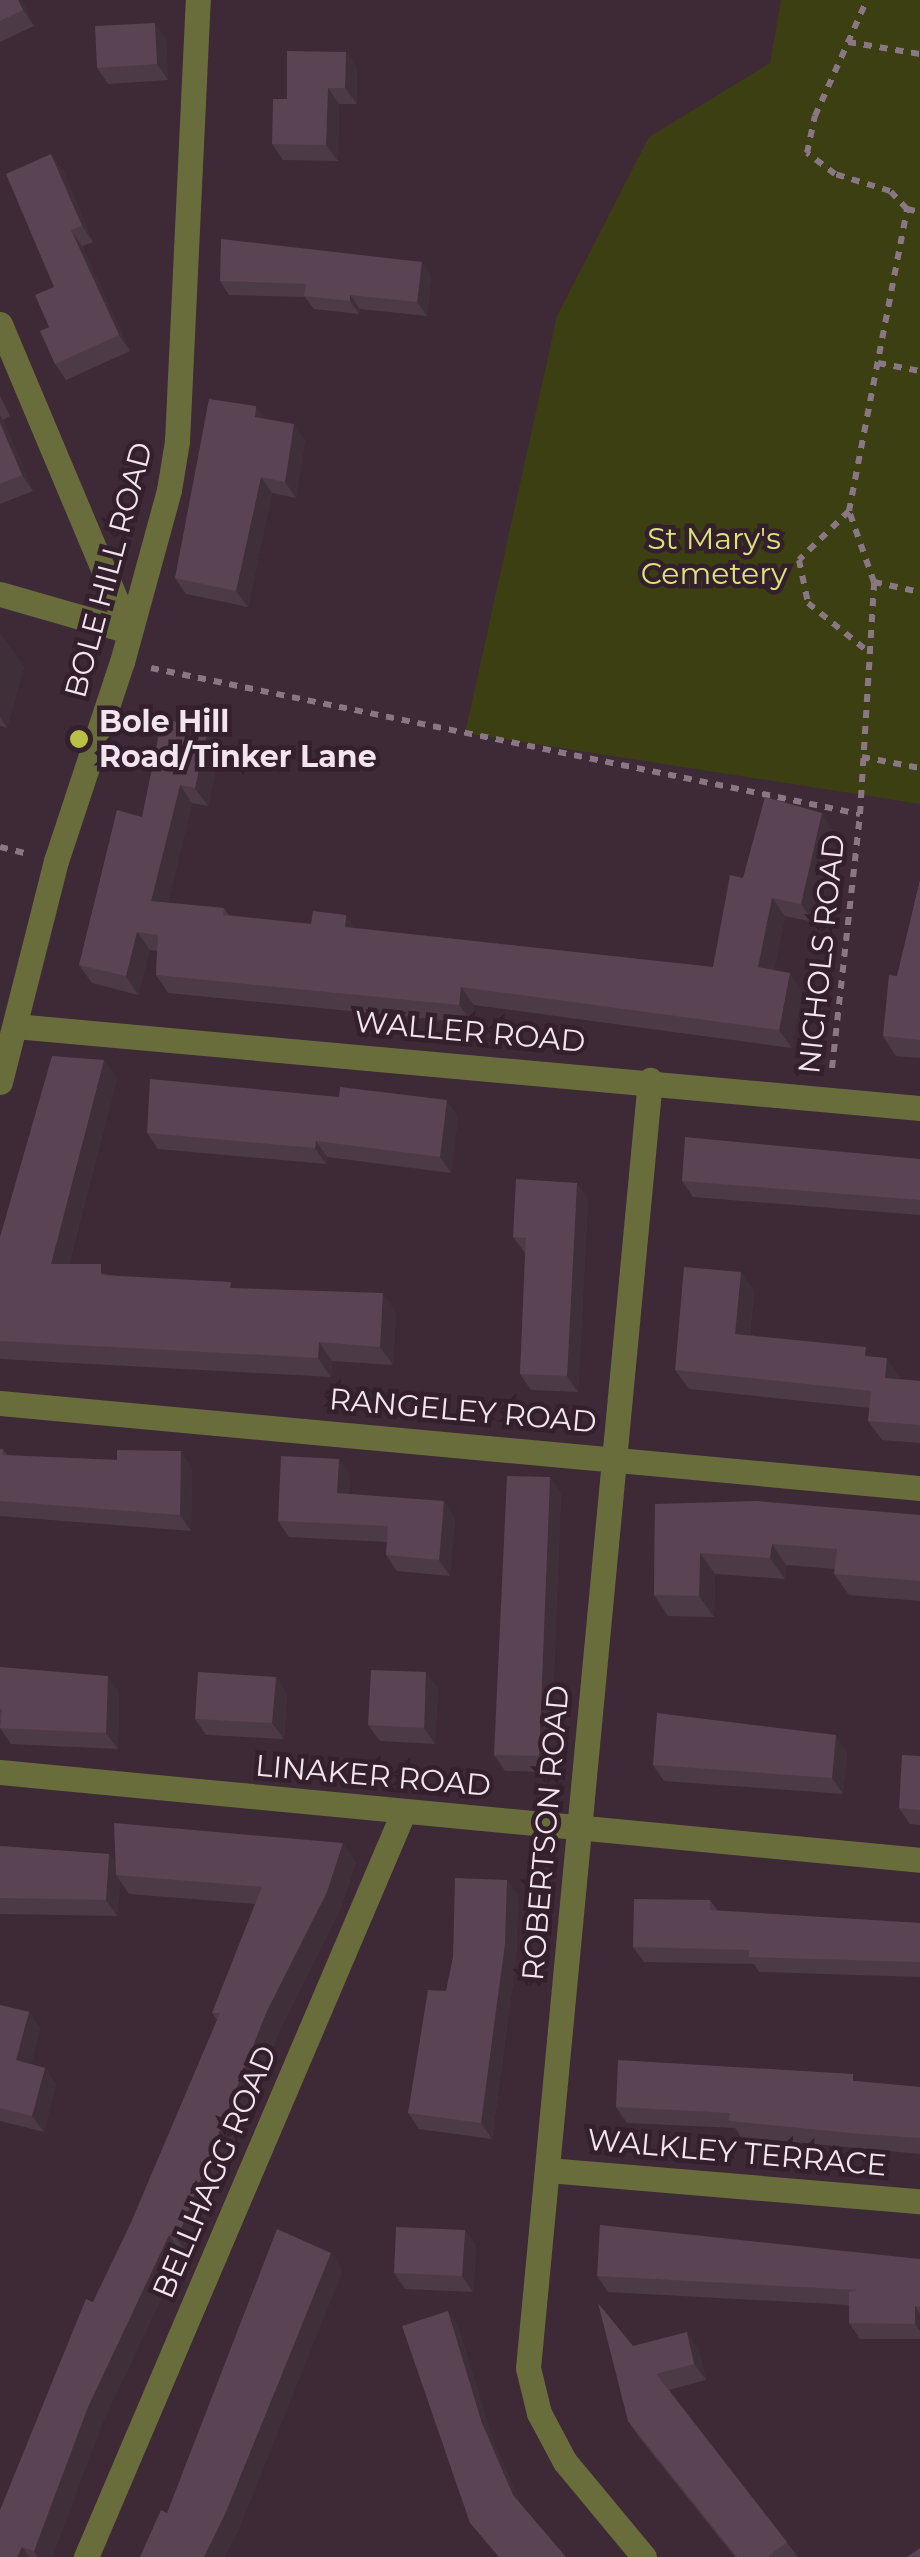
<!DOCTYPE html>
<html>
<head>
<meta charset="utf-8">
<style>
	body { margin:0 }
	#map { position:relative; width:920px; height:2557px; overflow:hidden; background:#3e2937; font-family:Montserrat,sans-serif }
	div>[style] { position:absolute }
	.green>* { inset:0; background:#3c3f11 }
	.path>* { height:6px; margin-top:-3px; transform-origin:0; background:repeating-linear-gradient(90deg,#897783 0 8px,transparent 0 16px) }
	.minor>* { height:25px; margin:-12.5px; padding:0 12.5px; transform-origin:12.5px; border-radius:12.5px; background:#696d3b }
	.wall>* { inset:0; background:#4d3a47 }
	.shaded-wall>* { inset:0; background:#3f2f39 }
	.building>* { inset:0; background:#5a4352 }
	.dots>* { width:28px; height:28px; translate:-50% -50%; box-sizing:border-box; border:5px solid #341f2d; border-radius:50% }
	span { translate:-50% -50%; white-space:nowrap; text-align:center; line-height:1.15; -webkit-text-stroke:9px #341f2d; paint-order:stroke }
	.park-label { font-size:30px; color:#dce37b }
	.street-label { font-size:30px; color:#f3e5ee }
	.poi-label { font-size:30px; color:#f3e5ee; font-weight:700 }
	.left { translate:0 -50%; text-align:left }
</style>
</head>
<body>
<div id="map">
	<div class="green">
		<i style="clip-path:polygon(781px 0,920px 0,920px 804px,465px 733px,557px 316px,649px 137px,770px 63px)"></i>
	</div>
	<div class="path">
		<i style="left:848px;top:42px;width:73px;rotate:9.5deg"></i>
		<i style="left:907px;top:209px;width:13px;rotate:13deg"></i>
		<i style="left:878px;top:363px;width:43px;rotate:10.8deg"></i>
		<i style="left:849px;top:511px;width:70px;rotate:135.6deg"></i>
		<i style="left:799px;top:560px;width:44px;rotate:78.2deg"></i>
		<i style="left:808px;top:603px;width:75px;rotate:39deg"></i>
		<i style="left:874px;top:582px;width:47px;rotate:12.3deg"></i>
		<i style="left:151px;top:668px;width:724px;rotate:11.64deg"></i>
		<i style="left:862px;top:757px;width:59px;rotate:10.7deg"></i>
		<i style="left:0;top:847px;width:29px;rotate:14deg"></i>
		<i style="left:832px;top:1068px;width:256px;rotate:-83.7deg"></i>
		<i style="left:860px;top:814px;width:232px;rotate:-86.5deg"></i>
		<i style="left:874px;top:582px;width:75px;rotate:-109.4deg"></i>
		<i style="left:849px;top:511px;width:308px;rotate:-79.1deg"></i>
		<i style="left:907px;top:209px;width:25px;rotate:-133deg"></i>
		<i style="left:890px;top:191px;width:58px;rotate:-162.8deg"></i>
		<i style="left:835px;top:174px;width:35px;rotate:-143deg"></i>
		<i style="left:807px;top:153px;width:38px;rotate:-78deg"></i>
		<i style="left:815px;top:116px;width:127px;rotate:-65.9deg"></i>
	</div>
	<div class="minor">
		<i style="left:0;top:324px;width:333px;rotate:67.2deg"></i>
		<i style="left:0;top:594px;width:134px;rotate:16deg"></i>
		<i style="left:15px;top:1026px;width:909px;rotate:5.18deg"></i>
		<i style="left:0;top:1082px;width:228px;rotate:-75.8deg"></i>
		<i style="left:56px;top:861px;width:210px;rotate:-71.7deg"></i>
		<i style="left:122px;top:662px;width:178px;rotate:-74.7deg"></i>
		<i style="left:169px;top:490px;width:50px;rotate:-80.7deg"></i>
		<i style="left:177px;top:441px;width:441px;rotate:-87.3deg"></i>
		<i style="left:0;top:1403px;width:924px;rotate:5.28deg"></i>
		<i style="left:0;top:1772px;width:924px;rotate:5.46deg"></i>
		<i style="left:548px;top:2170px;width:373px;rotate:4.8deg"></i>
		<i style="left:86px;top:2557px;width:809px;rotate:-66.92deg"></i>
		<i style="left:644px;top:2557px;width:124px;rotate:-129.7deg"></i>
		<i style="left:565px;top:2462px;width:55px;rotate:-118deg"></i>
		<i style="left:539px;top:2413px;width:46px;rotate:-103.7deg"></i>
		<i style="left:528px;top:2368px;width:1294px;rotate:-84.59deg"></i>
	</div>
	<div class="wall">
		<i style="clip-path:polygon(0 0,22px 0,34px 26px,0 42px)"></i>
		<i style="clip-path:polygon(166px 39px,168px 80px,108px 84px,97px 68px)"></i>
		<i style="clip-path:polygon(346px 52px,357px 68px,357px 104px,339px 104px,338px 161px,283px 160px,272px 144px,287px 99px)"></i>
		<i style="clip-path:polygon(63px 170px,93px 242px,82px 246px,130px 351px,66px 380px,55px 364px,49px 327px,54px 287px)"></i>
		<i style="clip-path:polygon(431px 276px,427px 316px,360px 309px,359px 314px,314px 309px,305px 297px,229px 295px,220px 281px)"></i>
		<i style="clip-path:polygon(0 396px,10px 416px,3px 420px,33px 491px,0 504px)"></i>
		<i style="clip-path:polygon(256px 406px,265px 419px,305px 440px,296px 498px,272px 493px,248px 607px,186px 594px,175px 578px)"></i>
		<i style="clip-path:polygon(0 633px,24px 667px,7px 728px,0 726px)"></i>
		<i style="clip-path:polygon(208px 728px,221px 746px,208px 806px,192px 803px,168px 903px,224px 908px,229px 915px,311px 924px,346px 915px,355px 928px,713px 967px,743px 878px,834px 832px,814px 922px,785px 916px,774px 970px,802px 991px,792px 1048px,474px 1005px,472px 1023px,168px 993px,156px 975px,157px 951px,150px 950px,138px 995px,92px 983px,79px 965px,142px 817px)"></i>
		<i style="clip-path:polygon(920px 880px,920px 1058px,896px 1056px,883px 1036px)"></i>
		<i style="clip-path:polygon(104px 1060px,117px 1078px,69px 1264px,109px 1275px,235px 1288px,396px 1312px,393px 1365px,332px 1361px,331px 1377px,0 1359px,0 1237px)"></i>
		<i style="clip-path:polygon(458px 1116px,451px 1173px,327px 1157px,326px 1164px,158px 1149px,147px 1133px)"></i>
		<i style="clip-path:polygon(920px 1159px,920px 1215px,693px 1197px,682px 1181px)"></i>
		<i style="clip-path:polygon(588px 1199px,578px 1392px,531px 1390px,520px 1374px,525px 1253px,513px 1237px)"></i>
		<i style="clip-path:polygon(741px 1272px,754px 1291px,750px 1335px,873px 1357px,900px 1377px,900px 1379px,920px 1381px,920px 1443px,882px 1440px,868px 1421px,870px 1408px,689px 1389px,675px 1370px)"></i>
		<i style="clip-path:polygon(0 1449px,3px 1449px,7px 1455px,117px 1460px,192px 1467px,191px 1531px,0 1516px)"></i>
		<i style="clip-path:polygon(339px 1459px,350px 1475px,349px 1494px,455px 1517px,450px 1576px,397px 1571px,386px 1555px,387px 1542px,289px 1537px,278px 1521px)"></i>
		<i style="clip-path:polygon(550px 1477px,561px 1493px,550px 1772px,505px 1771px,494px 1755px)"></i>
		<i style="clip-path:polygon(655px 1504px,920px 1515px,920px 1601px,849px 1595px,834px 1574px,835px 1569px,786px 1565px,785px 1579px,715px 1574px,714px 1617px,668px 1616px,654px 1595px)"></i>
		<i style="clip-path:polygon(0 1667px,119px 1692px,118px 1749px,11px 1744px,0 1728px)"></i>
		<i style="clip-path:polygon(276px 1677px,287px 1693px,284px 1739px,206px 1735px,195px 1719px)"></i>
		<i style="clip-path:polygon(438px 1688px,435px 1744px,380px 1741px,368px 1725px)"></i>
		<i style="clip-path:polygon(847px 1751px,843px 1794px,664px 1781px,653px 1765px)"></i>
		<i style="clip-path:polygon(920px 1756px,920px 1825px,910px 1824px,899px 1808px)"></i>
		<i style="clip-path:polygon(0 1846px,109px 1854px,115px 1862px,356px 1862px,340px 1910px,279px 2032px,190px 2257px,182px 2254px,101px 2426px,52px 2557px,0 2557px,93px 2302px,130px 2225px,217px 2020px,212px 2013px,255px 1904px,129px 1894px,120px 1881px,117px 1916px,0 1914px)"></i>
		<i style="clip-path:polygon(507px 1880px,518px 1896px,516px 1960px,492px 2139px,419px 2129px,408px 2113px,446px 1991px)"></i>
		<i style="clip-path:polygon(710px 1900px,718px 1911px,920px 1923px,920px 1977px,759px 1972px,754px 1964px,644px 1962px,633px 1947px)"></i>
		<i style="clip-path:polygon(0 2005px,29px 2012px,40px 2028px,31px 2064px,45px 2068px,56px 2084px,44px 2132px,0 2121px)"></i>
		<i style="clip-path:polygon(858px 2081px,920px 2087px,920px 2154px,741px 2137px,735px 2128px,627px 2123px,616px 2107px)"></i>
		<i style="clip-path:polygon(465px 2230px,476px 2246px,473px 2292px,405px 2289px,394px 2273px)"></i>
		<i style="clip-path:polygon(920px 2259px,920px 2339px,860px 2339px,849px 2323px,849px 2305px,608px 2292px,597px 2276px)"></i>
		<i style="clip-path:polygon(633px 2346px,698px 2348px,706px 2380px,669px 2390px,798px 2557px,735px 2557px,639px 2437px,628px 2421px)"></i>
	</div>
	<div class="shaded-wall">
		<i style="clip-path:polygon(18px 0,22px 0,34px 26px,23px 10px)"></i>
		<i style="clip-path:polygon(155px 23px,166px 39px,168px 80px,157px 64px)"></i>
		<i style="clip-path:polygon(346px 52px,357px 68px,357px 104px,345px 88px)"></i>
		<i style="clip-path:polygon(328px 88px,339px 104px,338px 161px,326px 145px)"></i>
		<i style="clip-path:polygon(51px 154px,63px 170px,93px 242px,82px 226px)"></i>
		<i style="clip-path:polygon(71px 230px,82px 246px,130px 351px,119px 335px)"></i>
		<i style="clip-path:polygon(422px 262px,431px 276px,427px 316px,417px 302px)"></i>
		<i style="clip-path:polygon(350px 295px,360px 309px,359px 314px,350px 301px)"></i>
		<i style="clip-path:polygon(256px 406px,267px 422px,255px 417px)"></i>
		<i style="clip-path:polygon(0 415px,3px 420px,33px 491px,22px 475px,0 423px)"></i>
		<i style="clip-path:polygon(294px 424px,305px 440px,296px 498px,285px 482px)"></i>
		<i style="clip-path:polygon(261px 477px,272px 493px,248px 607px,236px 591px)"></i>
		<i style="clip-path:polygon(0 633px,24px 667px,7px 728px,0 717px)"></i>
		<i style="clip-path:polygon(208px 728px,221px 746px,208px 806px,195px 788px)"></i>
		<i style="clip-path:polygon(180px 785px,192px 803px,164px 920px,151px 901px)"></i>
		<i style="clip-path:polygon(822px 813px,834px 832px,814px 922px,801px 904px)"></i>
		<i style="clip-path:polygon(772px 898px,785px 916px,771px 986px,758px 967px)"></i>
		<i style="clip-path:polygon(346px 915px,359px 933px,345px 927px)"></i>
		<i style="clip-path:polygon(137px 932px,150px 950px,138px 995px,126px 976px)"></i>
		<i style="clip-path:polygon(790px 973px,802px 991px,792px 1048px,779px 1030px)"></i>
		<i style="clip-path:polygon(461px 987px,474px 1005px,472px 1023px,459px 1005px)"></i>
		<i style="clip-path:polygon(104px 1060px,117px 1078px,64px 1282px,51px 1264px)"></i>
		<i style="clip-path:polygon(447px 1100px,458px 1116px,451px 1173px,440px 1157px)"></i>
		<i style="clip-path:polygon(316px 1141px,327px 1157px,326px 1164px,315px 1148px)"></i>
		<i style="clip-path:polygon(577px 1183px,588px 1199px,578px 1392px,567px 1376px)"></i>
		<i style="clip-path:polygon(741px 1272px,754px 1291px,748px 1352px,735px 1334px)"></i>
		<i style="clip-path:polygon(383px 1293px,396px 1312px,393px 1365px,380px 1347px)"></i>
		<i style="clip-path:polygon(319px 1342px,332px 1361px,331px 1377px,318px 1358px)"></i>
		<i style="clip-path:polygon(887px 1358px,900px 1377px,898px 1397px,885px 1378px)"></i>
		<i style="clip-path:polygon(181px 1451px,192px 1467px,191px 1531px,180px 1515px)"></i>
		<i style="clip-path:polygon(339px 1459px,350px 1475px,349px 1509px,337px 1493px)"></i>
		<i style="clip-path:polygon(550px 1477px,561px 1493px,550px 1772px,539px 1756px)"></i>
		<i style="clip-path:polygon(444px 1501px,455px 1517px,450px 1576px,439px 1560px)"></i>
		<i style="clip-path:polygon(772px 1544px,786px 1565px,785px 1579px,770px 1558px)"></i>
		<i style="clip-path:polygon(700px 1553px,715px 1574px,714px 1617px,699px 1596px)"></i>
		<i style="clip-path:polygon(426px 1672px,438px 1688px,435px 1744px,424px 1728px)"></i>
		<i style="clip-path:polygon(108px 1676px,119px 1692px,118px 1749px,106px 1733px)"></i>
		<i style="clip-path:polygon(276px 1677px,287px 1693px,284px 1739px,272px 1723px)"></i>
		<i style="clip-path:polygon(836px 1735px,847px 1751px,843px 1794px,832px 1778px)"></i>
		<i style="clip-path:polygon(343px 1843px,356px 1862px,340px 1910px,279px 2032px,190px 2257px,177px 2239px,266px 2013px)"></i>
		<i style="clip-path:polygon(109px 1854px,121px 1870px,116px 1875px,120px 1881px,117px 1916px,106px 1900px)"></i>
		<i style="clip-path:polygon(507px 1880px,518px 1896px,516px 1960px,492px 2139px,481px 2123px)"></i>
		<i style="clip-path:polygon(29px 2012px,40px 2028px,28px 2076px,16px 2060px)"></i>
		<i style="clip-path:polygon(45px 2068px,56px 2084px,44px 2132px,32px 2116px)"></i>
		<i style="clip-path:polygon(465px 2230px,476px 2246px,473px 2292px,462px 2276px)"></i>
		<i style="clip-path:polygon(169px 2235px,182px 2254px,101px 2426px,52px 2557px,38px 2557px,34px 2551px,88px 2407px)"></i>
		<i style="clip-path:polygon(331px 2253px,343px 2271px,239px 2530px,225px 2557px,204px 2557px)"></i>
		<i style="clip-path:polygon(915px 2306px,920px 2314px,920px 2331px,915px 2324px)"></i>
		<i style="clip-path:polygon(448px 2311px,459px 2327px,493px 2439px,524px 2511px,513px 2495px,482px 2423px)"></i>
		<i style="clip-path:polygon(687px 2332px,698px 2348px,706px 2380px,694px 2364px)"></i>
		<i style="clip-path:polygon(22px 2547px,29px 2557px,17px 2557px)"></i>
	</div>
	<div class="building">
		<i style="clip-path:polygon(0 0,18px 0,23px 10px,0 21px)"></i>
		<i style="clip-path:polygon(155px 23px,157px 64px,97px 68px,95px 26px)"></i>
		<i style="clip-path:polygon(287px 51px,346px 52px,345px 88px,328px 88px,326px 145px,272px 144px,273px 99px,287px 99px)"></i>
		<i style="clip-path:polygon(51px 154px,82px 226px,71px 230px,119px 335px,55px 364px,40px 331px,49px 327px,35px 295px,54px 287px,6px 174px)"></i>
		<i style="clip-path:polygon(221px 239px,422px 262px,417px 302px,350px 295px,350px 301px,304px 296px,306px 284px,220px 281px)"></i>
		<i style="clip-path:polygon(209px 399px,256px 406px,255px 417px,294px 424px,285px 482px,261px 477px,236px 591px,175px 578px)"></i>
		<i style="clip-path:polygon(0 423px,22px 475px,0 484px)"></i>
		<i style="clip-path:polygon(162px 719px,208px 728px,195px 788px,180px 785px,151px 901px,224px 908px,223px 915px,311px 924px,313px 911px,346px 915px,345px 927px,713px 967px,730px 875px,743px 878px,765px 797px,822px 813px,801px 904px,772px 898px,758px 967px,790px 973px,779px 1030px,461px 987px,459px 1005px,156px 975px,158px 935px,137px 932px,126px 976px,79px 965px,117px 810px,142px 817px)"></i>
		<i style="clip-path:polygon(920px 880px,920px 1040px,883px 1036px,889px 975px,897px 976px)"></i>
		<i style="clip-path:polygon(52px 1056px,104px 1060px,51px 1264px,101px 1264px,101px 1275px,231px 1282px,230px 1288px,383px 1293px,380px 1347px,319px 1342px,318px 1358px,0 1341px,0 1237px)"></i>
		<i style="clip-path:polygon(150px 1079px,339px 1097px,340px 1087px,447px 1100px,440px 1157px,316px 1141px,315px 1148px,147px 1133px)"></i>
		<i style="clip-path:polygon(685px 1137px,920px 1159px,920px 1200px,682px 1181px)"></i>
		<i style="clip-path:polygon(516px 1179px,577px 1183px,567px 1376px,520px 1374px,526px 1238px,513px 1237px)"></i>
		<i style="clip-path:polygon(684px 1267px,741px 1272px,735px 1334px,866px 1347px,865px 1356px,887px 1358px,885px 1378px,920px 1381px,920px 1425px,868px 1421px,871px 1391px,675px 1370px)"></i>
		<i style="clip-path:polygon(0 1449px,3px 1449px,2px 1455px,117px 1460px,117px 1450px,181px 1451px,180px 1515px,0 1501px)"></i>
		<i style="clip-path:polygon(281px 1456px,339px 1459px,337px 1493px,444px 1501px,439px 1560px,386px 1555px,388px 1526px,278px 1521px)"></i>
		<i style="clip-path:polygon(507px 1476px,550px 1477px,539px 1756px,494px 1755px)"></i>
		<i style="clip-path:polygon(757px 1501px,920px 1515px,920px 1581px,834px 1574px,837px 1549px,772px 1544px,770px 1558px,700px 1553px,699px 1596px,654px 1595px,655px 1504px)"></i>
		<i style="clip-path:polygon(0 1667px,108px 1676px,106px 1733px,0 1728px,2px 1710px,0 1709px)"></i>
		<i style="clip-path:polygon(371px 1670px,426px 1672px,424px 1728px,368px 1725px)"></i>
		<i style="clip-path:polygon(198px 1672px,276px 1677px,272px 1723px,195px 1719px)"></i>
		<i style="clip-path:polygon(657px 1713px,836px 1735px,832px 1778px,653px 1765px)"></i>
		<i style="clip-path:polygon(902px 1755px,920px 1756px,920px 1810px,899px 1808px)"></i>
		<i style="clip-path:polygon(114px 1823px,343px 1843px,327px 1892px,266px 2013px,177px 2239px,169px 2235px,88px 2407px,34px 2551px,22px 2547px,17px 2557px,0 2557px,0 2510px,86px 2299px,93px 2302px,130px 2225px,220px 2013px,212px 2013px,262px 1887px,116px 1875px)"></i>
		<i style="clip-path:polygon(0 1846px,109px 1854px,106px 1900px,0 1898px)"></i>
		<i style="clip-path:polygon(455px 1878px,507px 1880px,505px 1944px,481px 2123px,408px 2113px,428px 1990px,446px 1991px,453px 1957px)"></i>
		<i style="clip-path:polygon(634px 1899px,710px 1900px,710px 1910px,920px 1923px,920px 1962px,749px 1957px,749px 1950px,633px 1947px)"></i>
		<i style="clip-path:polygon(0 2005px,29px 2012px,16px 2060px,45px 2068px,32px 2116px,0 2108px)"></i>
		<i style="clip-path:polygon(618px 2060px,853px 2074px,853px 2081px,920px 2087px,920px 2138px,860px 2134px,729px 2121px,730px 2113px,616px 2107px)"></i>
		<i style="clip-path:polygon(600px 2225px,920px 2259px,920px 2307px,915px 2306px,915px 2324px,849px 2323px,849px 2292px,857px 2290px,597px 2276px)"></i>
		<i style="clip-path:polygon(396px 2227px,465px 2230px,462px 2276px,394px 2273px)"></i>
		<i style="clip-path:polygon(277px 2229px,331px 2253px,226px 2512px,204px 2557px,140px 2557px,161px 2510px,167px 2513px)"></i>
		<i style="clip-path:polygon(598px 2303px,633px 2346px,687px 2332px,694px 2364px,656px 2374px,787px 2542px,768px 2557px,737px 2557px,628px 2421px)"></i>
		<i style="clip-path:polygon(448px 2311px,482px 2423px,513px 2495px,566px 2557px,499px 2557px,470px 2523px,402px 2326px)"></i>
		<i style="clip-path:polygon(920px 2548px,920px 2557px,907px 2557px)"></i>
	</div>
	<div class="dots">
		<i style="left:79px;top:739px;background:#b9c046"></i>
	</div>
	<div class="park-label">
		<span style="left:714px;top:556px">St Mary's<br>Cemetery</span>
	</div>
	<div class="street-label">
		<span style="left:109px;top:570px;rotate:-75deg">BOLE HILL ROAD</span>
		<span style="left:822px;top:954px;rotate:-84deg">NICHOLS ROAD</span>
		<span style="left:470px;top:1032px;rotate:5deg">WALLER ROAD</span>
		<span style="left:463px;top:1411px;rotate:5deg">RANGELEY ROAD</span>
		<span style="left:373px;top:1776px;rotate:5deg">LINAKER ROAD</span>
		<span style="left:546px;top:1833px;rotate:-85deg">ROBERTSON ROAD</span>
		<span style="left:737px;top:2153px;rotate:5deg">WALKLEY TERRACE</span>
		<span style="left:215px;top:2172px;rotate:-67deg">BELLHAGG ROAD</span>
	</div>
	<div class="poi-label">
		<span class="left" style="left:99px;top:739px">Bole Hill<br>Road/Tinker Lane</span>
	</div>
</div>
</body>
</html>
